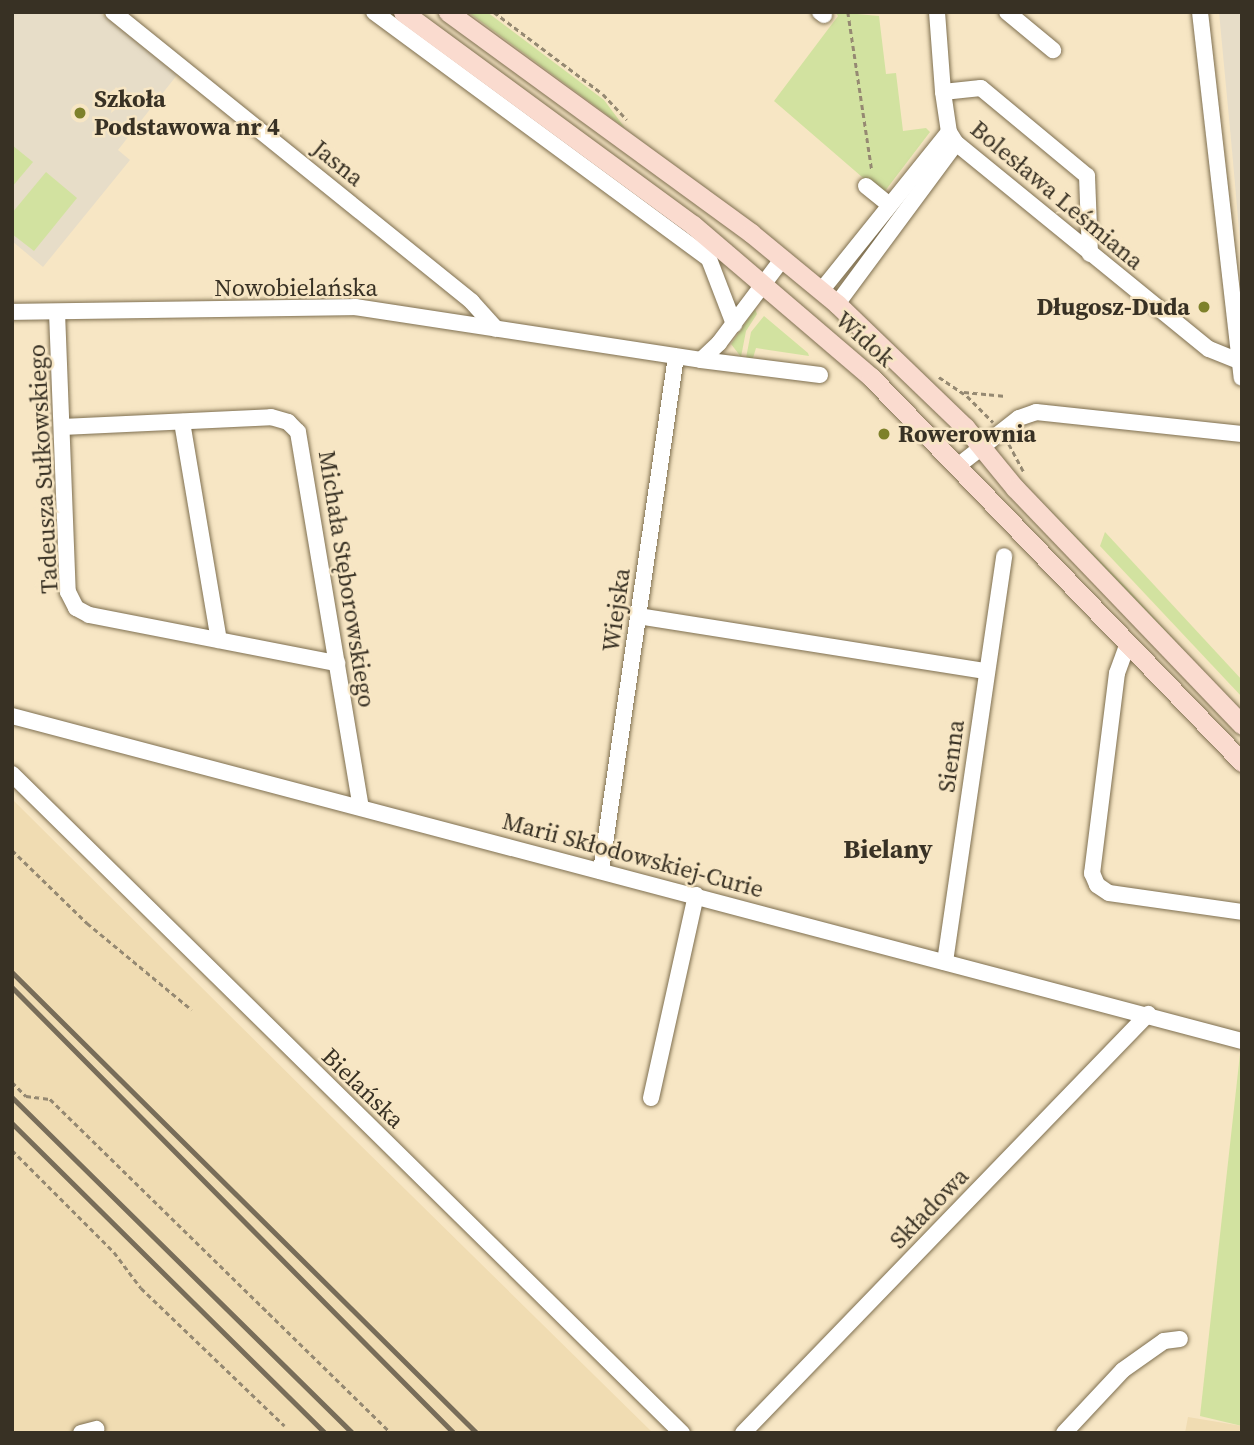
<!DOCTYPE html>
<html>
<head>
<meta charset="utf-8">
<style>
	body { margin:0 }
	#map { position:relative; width:1254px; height:1445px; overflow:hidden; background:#f7e6c4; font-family:"Source Serif 4",serif }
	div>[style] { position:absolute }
	.built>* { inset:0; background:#f0dcb2 }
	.education>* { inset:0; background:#e7ddc8 }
	.green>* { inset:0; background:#d2e2a0 }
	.path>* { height:2.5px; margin-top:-1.25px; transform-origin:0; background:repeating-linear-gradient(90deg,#958972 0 5px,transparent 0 8.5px) }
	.roads { filter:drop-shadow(0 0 2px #7e6f50) drop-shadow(0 0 2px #7e6f50) }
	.minor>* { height:16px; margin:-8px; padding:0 8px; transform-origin:8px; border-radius:8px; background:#fff }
	.major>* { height:19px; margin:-9.5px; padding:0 9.5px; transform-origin:9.5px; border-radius:9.5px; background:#fadbcf }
	.rail>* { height:4.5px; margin:-2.25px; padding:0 2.25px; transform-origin:2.25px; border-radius:2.25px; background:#786d59 }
	.dots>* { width:19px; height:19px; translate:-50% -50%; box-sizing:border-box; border:4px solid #f7e6c4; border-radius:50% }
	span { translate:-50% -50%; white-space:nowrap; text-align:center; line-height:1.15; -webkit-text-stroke:5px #f7e6c4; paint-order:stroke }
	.poi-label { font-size:24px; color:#383124; font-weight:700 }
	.left { translate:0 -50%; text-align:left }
	.right { translate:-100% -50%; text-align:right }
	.street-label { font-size:24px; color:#383124 }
	.neighbourhood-label { font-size:26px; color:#383124; font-weight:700 }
	.frame { position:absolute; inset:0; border:14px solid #383124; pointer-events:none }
</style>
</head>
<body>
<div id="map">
	<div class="built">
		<i style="clip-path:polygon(12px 799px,350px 1135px,653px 1433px,12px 1433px)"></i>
		<i style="clip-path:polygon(1188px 1417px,1242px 1426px,1242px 1433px,1185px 1433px)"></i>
	</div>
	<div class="education">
		<i style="clip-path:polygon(12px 12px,99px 12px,177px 75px,118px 150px,130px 160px,43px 267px,12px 241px)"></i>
		<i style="clip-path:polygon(1219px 12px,1242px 12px,1242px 265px,1233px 161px)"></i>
	</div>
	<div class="green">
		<i style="clip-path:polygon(468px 12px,487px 12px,604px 100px,625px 128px)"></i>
		<i style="clip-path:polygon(835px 12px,879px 16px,886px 74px,896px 73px,903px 131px,926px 128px,930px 132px,885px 191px,869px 183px,774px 101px,838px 16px)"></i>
		<i style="clip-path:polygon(12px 145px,33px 162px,12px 187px)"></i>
		<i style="clip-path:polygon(46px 172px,77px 198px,34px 251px,12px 234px,12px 213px)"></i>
		<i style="clip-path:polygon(755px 309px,757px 314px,746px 331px,741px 357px,731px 344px)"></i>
		<i style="clip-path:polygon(764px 316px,808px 353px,809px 356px,756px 348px,753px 358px,746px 358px,751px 332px)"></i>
		<i style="clip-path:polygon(1033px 493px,1127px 588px,1242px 713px)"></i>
		<i style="clip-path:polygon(1105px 532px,1242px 680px,1242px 697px,1100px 546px)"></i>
		<i style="clip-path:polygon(1240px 1054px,1242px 1054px,1242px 1426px,1200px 1416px)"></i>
	</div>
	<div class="path">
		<i style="left:494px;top:12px;width:136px;rotate:37deg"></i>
		<i style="left:603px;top:94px;width:35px;rotate:47deg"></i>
		<i style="left:848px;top:12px;width:161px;rotate:81.4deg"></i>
		<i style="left:939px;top:377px;width:34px;rotate:34deg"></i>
		<i style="left:967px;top:396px;width:37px;rotate:45deg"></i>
		<i style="left:964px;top:392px;width:42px;rotate:5.4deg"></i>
		<i style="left:1009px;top:444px;width:32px;rotate:62deg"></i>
		<i style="left:12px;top:850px;width:105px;rotate:44.2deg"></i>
		<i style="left:87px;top:923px;width:136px;rotate:39.6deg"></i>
		<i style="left:12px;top:1082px;width:20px;rotate:45deg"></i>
		<i style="left:26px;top:1096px;width:24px;rotate:7deg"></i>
		<i style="left:50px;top:1099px;width:477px;rotate:44.4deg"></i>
		<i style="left:12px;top:1150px;width:144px;rotate:45deg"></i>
		<i style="left:114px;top:1252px;width:45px;rotate:53.1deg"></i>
		<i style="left:141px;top:1288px;width:199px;rotate:43.8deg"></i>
	</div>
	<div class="roads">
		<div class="minor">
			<i style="left:113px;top:12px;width:461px;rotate:38.9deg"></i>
			<i style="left:472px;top:302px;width:36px;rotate:48deg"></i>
			<i style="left:374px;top:12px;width:416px;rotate:36.4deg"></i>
			<i style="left:709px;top:259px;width:70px;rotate:69deg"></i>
			<i style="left:820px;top:12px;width:5px;rotate:37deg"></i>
			<i style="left:937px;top:12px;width:80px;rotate:85.7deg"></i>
			<i style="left:943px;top:92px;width:40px;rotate:81.5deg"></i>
			<i style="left:949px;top:132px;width:13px;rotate:58deg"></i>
			<i style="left:956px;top:143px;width:326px;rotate:39.2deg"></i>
			<i style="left:1209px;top:349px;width:35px;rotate:22deg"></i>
			<i style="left:1007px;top:12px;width:60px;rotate:39.6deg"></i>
			<i style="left:1200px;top:12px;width:368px;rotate:83.5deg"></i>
			<i style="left:943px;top:92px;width:38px;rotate:-6deg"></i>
			<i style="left:981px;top:88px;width:138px;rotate:39.7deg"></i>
			<i style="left:1087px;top:176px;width:78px;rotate:87.8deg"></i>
			<i style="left:866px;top:186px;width:28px;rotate:39deg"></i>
			<i style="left:821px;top:291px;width:204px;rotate:-51.2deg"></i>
			<i style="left:837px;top:304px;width:200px;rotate:-53.5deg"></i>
			<i style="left:12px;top:312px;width:343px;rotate:-0.8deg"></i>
			<i style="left:355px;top:307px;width:350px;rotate:8.7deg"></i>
			<i style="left:701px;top:360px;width:25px;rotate:-43deg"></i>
			<i style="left:719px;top:343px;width:106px;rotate:-53deg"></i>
			<i style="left:57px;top:312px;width:280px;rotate:87.8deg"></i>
			<i style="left:68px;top:592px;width:18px;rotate:63deg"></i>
			<i style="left:76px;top:608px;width:15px;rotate:28deg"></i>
			<i style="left:89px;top:615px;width:253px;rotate:11deg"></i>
			<i style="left:701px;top:360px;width:120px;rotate:7.2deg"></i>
			<i style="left:182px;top:422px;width:221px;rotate:80.4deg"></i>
			<i style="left:62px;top:427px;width:209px;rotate:-2.7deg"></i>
			<i style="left:271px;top:417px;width:18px;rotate:16deg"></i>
			<i style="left:288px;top:422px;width:14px;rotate:45deg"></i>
			<i style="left:298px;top:432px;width:380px;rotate:80.5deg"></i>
			<i style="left:959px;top:465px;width:76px;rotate:-38.1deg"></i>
			<i style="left:1019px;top:418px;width:18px;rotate:-19deg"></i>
			<i style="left:1036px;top:412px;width:207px;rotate:6.1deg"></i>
			<i style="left:638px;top:616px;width:352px;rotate:9deg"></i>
			<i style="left:1128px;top:643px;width:32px;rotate:110deg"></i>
			<i style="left:1117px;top:673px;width:202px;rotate:97.1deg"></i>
			<i style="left:1092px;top:873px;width:13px;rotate:67deg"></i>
			<i style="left:1097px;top:885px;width:14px;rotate:34deg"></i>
			<i style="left:1109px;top:893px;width:134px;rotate:8.1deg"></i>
			<i style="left:12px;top:716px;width:1272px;rotate:14.8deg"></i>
			<i style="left:12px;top:774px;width:940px;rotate:44.53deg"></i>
			<i style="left:601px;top:871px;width:520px;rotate:-81.71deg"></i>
			<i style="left:945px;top:962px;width:410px;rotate:-81.7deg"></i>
			<i style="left:651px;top:1098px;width:208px;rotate:-77.5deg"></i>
			<i style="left:81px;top:1433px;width:16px;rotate:-15deg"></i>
			<i style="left:743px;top:1433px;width:583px;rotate:-45.97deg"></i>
			<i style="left:1064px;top:1433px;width:86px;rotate:-46.9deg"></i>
			<i style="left:1123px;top:1370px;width:50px;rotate:-35.3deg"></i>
			<i style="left:1164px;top:1341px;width:16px;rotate:-7deg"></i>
		</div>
		<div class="major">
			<i style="left:403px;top:12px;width:360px;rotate:36.3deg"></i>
			<i style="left:693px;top:225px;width:234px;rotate:40.5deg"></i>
			<i style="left:871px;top:377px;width:535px;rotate:46.06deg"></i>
			<i style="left:448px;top:12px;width:375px;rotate:36.1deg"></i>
			<i style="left:751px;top:233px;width:112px;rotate:39.5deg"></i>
			<i style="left:837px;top:304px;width:178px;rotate:43.9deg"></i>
			<i style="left:965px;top:427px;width:79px;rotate:50.7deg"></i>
			<i style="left:1015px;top:488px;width:328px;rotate:46.2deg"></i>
		</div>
	</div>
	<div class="rail">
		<i style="left:12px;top:972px;width:655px;rotate:44.75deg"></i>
		<i style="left:12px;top:987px;width:628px;rotate:45.26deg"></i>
		<i style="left:12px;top:1097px;width:479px;rotate:44.6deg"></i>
		<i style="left:12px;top:1123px;width:441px;rotate:44.7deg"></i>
	</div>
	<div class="dots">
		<i style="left:80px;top:113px;background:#7e812b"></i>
		<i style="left:1204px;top:307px;background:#7e812b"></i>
		<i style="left:884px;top:434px;background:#7e812b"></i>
	</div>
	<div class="poi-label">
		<span class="left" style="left:94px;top:113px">Szkoła<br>Podstawowa nr 4</span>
		<span class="right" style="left:1190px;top:307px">Długosz-Duda</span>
		<span class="left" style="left:898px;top:434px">Rowerownia</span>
	</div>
	<div class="street-label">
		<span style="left:338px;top:163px;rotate:39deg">Jasna</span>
		<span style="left:1057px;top:195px;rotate:40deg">Bolesława Leśmiana</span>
		<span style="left:296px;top:288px">Nowobielańska</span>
		<span style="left:865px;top:339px;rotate:42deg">Widok</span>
		<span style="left:43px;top:469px;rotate:-93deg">Tadeusza Sułkowskiego</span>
		<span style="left:347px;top:579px;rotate:81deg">Michała Stęborowskiego</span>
		<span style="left:616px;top:610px;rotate:-82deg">Wiejska</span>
		<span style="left:951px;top:756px;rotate:-82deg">Sienna</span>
		<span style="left:633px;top:855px;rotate:15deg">Marii Skłodowskiej-Curie</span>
		<span style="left:363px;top:1088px;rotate:44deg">Bielańska</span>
		<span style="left:929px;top:1208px;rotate:-46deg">Składowa</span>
	</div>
	<div class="neighbourhood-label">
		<span style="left:888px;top:850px">Bielany</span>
	</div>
	<div class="frame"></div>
</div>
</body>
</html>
